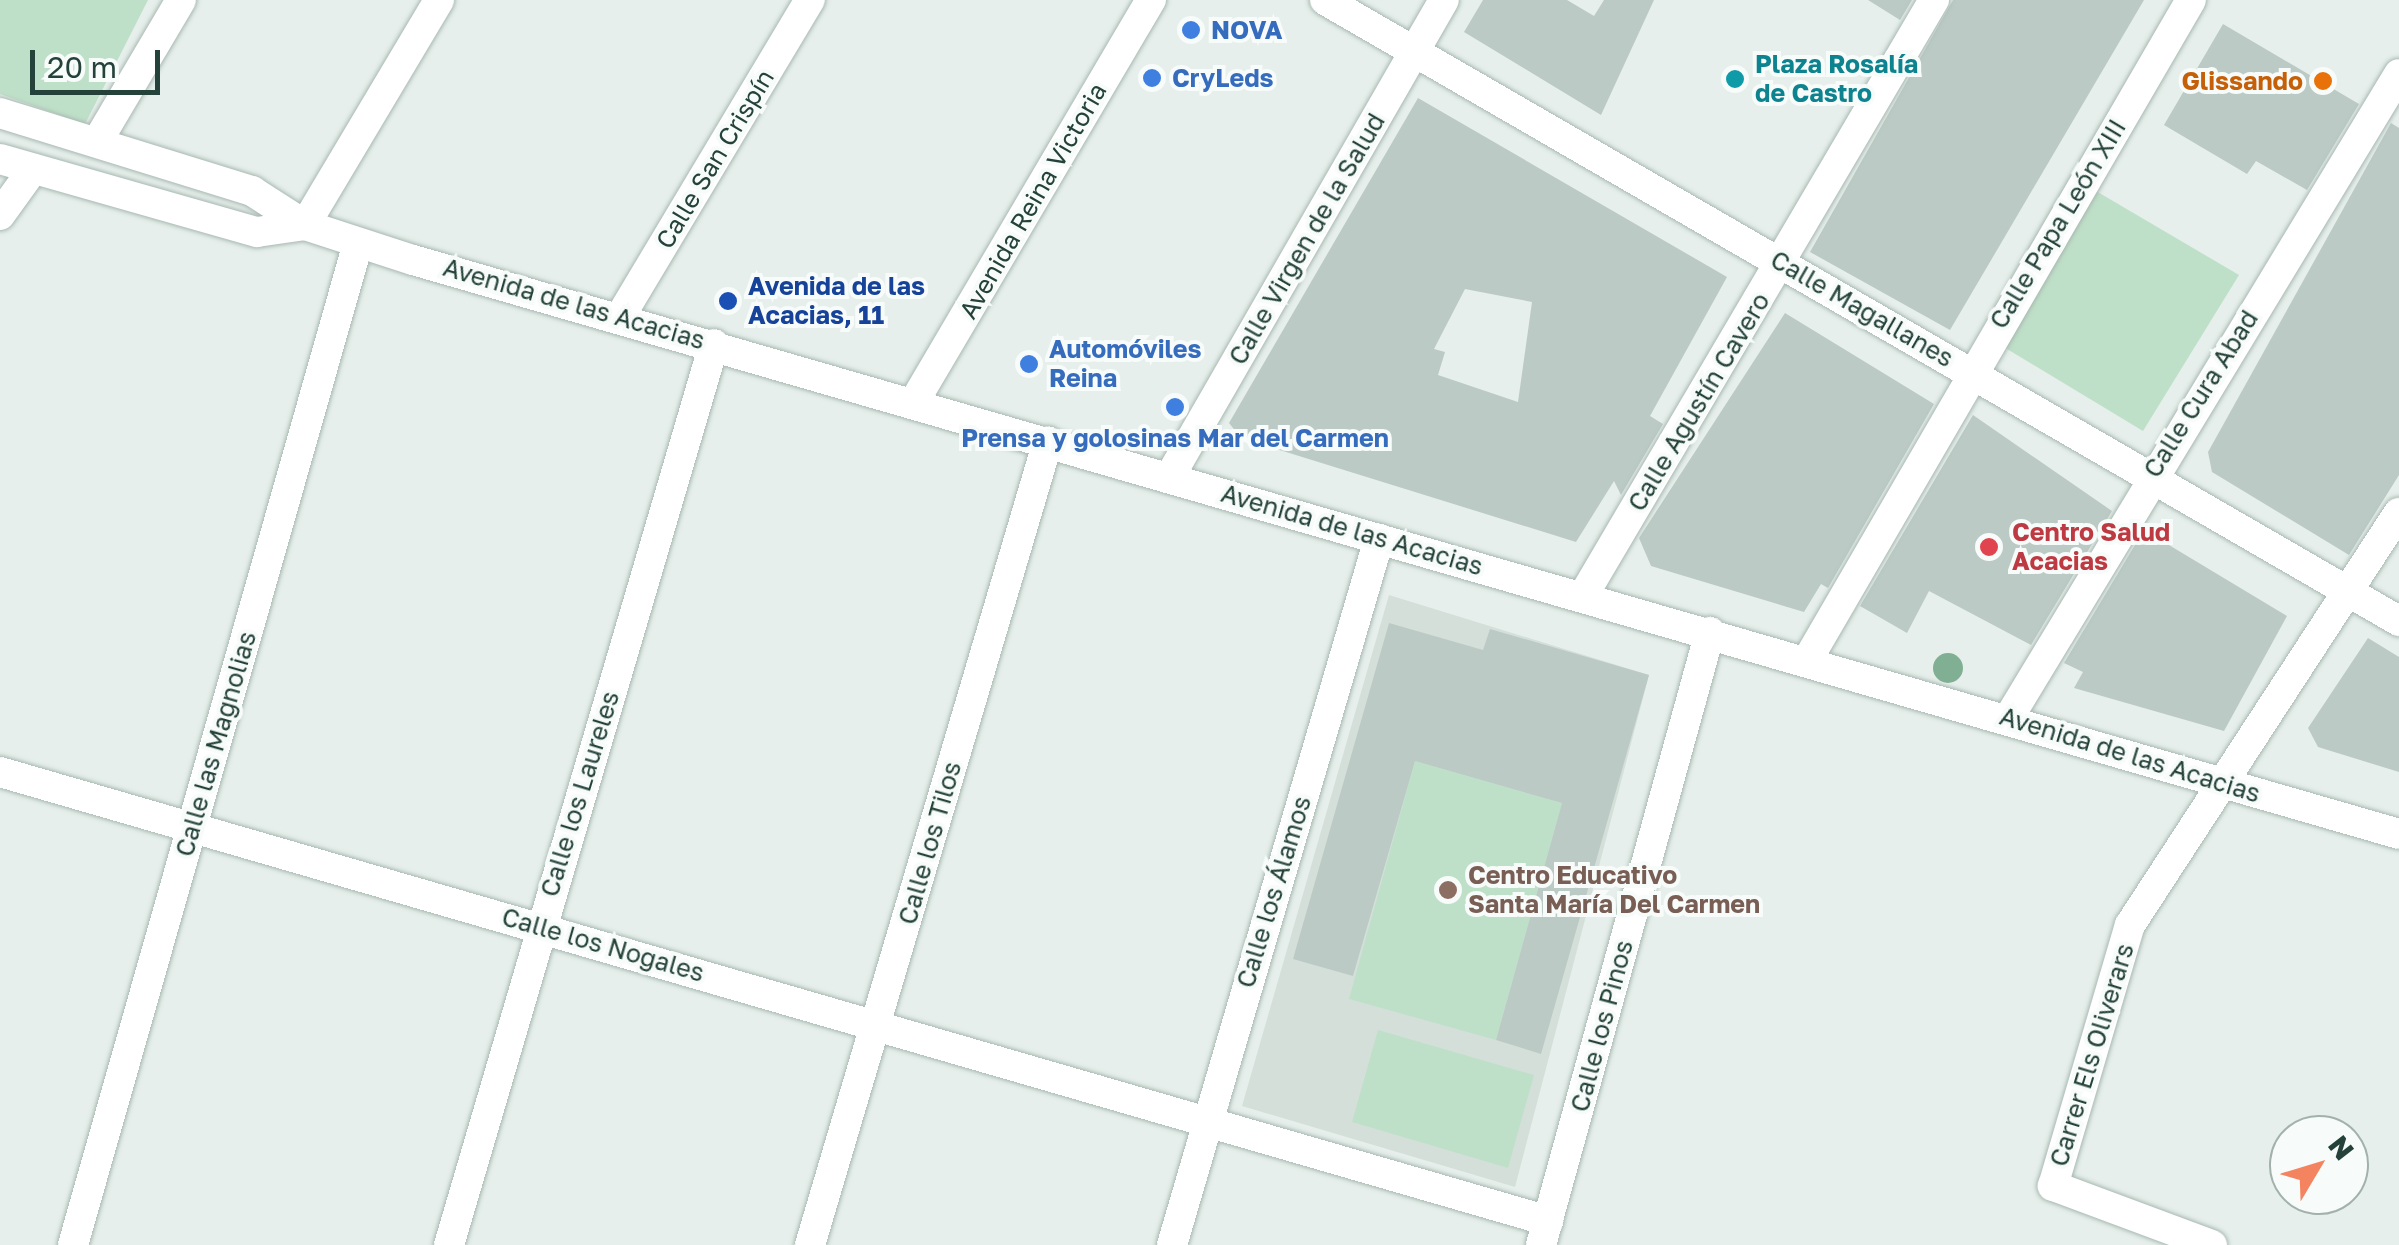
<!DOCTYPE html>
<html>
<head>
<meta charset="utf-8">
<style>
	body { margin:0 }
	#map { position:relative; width:2399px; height:1245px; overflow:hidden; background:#e6efeb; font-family:"Golos Text",sans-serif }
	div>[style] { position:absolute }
	.built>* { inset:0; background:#d4dfda }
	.green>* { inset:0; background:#bfe0c8 }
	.building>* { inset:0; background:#bbcac4 }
	.roads { filter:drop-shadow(0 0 2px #a8b8b2) drop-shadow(0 0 2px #a8b8b2) }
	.minor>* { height:30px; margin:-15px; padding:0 15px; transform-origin:15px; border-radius:15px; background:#fff }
	.trees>* { width:30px; height:30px; margin:-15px; border-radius:50%; background:#80af93 }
	.dots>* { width:28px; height:28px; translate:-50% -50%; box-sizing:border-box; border:5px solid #f7fbf9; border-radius:50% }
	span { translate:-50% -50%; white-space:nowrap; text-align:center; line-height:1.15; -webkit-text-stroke:8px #f7fbf9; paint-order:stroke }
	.shop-label { font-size:25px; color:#366cbe; font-weight:700 }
	.left { translate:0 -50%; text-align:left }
	.culture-label { font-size:25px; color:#0d838f; font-weight:700 }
	.food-label { font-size:25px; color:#c56008; font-weight:700 }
	.right { translate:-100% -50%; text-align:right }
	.street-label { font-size:25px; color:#24423a }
	.transit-label { font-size:25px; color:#164399; font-weight:700 }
	.health-label { font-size:25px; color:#be3a42; font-weight:700 }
	.education-label { font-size:25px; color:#785e54; font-weight:700 }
	.north { position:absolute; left:2269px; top:1115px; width:100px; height:100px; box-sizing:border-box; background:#f7fbf9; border:2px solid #a3b1ad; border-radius:50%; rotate:52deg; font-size:28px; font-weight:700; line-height:40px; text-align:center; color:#24423a }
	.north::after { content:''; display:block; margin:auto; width:35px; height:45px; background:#f4845f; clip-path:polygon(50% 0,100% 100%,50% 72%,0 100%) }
	.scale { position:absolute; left:30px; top:50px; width:130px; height:45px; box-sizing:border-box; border:5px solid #24423a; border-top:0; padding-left:12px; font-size:30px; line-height:35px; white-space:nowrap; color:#24423a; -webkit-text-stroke:8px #f7fbf9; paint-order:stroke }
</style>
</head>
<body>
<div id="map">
	<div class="built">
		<i style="clip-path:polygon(1389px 595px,1649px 675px,1515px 1187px,1242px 1106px)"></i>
	</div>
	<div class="green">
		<i style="clip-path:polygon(0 0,148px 0,85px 124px,0 94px)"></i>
		<i style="clip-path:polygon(2096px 191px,2239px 275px,2143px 431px,2002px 346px)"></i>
		<i style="clip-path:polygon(1415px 761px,1562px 803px,1496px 1040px,1349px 999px)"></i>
		<i style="clip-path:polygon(1378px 1030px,1534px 1075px,1508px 1168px,1352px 1122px)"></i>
	</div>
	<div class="building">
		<i style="clip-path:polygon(1483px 0,1567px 0,1594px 16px,1604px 0,1654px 0,1601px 115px,1464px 32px)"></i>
		<i style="clip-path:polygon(1868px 0,1912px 0,1900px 20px)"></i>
		<i style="clip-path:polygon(1953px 0,2144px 0,1950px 330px,1810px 252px)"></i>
		<i style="clip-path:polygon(2223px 24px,2359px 104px,2307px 190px,2256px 161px,2247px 174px,2164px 125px)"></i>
		<i style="clip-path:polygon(evenodd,1418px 98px,1727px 277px,1650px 416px,1663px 424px,1621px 495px,1614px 481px,1576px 542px,1241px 438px,1229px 423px,1418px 98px,1465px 289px,1532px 302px,1518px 402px,1438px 375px,1445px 352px,1434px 349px,1465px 289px)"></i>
		<i style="clip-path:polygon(2391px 123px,2399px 128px,2399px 475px,2349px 555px,2212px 472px,2208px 452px)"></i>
		<i style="clip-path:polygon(1785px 313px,1934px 404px,1828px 588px,1821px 584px,1804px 612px,1651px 566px,1639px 538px)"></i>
		<i style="clip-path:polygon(1973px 415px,2112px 511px,2031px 645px,1929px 591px,1907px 633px,1860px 606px)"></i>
		<i style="clip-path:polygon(2144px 530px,2287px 616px,2224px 731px,2074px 688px,2083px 672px,2064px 663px)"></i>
		<i style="clip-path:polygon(1389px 623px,1483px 650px,1490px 629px,1649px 675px,1541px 1054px,1496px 1040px,1562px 803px,1415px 761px,1353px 976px,1293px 959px)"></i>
		<i style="clip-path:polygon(2368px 638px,2399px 657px,2399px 772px,2318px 747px,2308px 728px)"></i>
	</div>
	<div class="roads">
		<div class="minor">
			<i style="left:1325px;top:0;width:1241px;rotate:30.04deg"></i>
			<i style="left:0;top:113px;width:264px;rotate:17.2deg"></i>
			<i style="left:252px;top:191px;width:63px;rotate:32.7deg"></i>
			<i style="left:305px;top:225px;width:114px;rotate:18deg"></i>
			<i style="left:413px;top:260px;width:2067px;rotate:16.12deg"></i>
			<i style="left:97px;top:142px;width:165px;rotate:-59.4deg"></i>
			<i style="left:0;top:159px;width:267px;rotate:15.9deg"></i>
			<i style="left:257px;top:232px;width:49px;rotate:-8.3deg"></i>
			<i style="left:0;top:215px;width:57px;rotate:-54.3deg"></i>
			<i style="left:305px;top:225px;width:262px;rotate:-59.2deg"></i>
			<i style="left:620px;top:317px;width:370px;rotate:-59.1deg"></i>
			<i style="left:914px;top:402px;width:467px;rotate:-59.5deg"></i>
			<i style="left:1169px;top:478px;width:551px;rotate:-60.09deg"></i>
			<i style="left:1583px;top:596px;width:692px;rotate:-59.51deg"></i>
			<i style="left:1808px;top:659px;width:762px;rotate:-59.84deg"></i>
			<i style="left:2008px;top:719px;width:754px;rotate:-58.78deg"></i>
			<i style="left:0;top:772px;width:1612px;rotate:16.17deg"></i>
			<i style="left:73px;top:1245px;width:1042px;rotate:-74.12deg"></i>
			<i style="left:449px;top:1245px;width:939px;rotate:-73.61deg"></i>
			<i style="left:810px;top:1245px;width:838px;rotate:-73.51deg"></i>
			<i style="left:1172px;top:1245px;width:736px;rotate:-73.66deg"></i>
			<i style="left:1541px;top:1245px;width:636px;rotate:-74.59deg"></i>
			<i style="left:2212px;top:1245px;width:170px;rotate:-159.6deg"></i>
			<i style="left:2053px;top:1186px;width:272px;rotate:-73.6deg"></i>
			<i style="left:2130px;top:925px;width:492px;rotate:-56.9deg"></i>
		</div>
	</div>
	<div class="trees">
		<i style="left:1948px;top:668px"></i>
	</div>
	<div class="dots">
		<i style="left:1191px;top:30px;background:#3f7fe0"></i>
		<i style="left:1152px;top:78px;background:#3f7fe0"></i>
		<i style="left:1735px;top:79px;background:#0f9aa8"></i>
		<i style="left:2323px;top:81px;background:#e8710a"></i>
		<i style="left:728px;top:301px;background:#1a4fb4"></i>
		<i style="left:1029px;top:364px;background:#3f7fe0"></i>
		<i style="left:1175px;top:407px;background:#3f7fe0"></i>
		<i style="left:1989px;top:547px;background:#e0444e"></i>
		<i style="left:1448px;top:890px;background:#8d6e63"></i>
	</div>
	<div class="shop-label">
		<span class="left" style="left:1211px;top:30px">NOVA</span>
		<span class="left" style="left:1172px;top:78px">CryLeds</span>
		<span class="left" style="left:1049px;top:364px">Automóviles<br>Reina</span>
		<span style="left:1175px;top:438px">Prensa y golosinas Mar del Carmen</span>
	</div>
	<div class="culture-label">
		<span class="left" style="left:1755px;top:79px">Plaza Rosalía<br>de Castro</span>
	</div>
	<div class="food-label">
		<span class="right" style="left:2303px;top:81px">Glissando</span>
	</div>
	<div class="street-label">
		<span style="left:715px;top:159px;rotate:-59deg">Calle San Crispín</span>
		<span style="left:1033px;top:201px;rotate:-60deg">Avenida Reina Victoria</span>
		<span style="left:2058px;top:224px;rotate:-59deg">Calle Papa León XIII</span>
		<span style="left:1307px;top:239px;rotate:-60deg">Calle Virgen de la Salud</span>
		<span style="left:574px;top:304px;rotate:16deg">Avenida de las Acacias</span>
		<span style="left:1862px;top:309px;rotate:30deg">Calle Magallanes</span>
		<span style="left:2201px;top:394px;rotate:-58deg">Calle Cura Abad</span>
		<span style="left:1699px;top:402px;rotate:-59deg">Calle Agustín Cavero</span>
		<span style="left:1352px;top:530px;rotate:16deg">Avenida de las Acacias</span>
		<span style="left:216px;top:744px;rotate:-74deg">Calle las Magnolias</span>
		<span style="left:2130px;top:755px;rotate:17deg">Avenida de las Acacias</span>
		<span style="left:580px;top:794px;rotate:-73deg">Calle los Laureles</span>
		<span style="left:930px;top:843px;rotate:-74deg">Calle los Tilos</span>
		<span style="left:1274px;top:892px;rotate:-73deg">Calle los Álamos</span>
		<span style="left:603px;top:945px;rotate:16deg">Calle los Nogales</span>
		<span style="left:1602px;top:1026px;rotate:-75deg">Calle los Pinos</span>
		<span style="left:2092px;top:1055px;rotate:-73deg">Carrer Els Oliverars</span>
	</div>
	<div class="transit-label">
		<span class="left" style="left:748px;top:301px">Avenida de las<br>Acacias, 11</span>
	</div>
	<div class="health-label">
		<span class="left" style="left:2012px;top:547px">Centro Salud<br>Acacias</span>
	</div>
	<div class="education-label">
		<span class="left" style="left:1468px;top:890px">Centro Educativo<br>Santa María Del Carmen</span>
	</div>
	<div class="north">N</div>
	<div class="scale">20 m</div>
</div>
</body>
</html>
